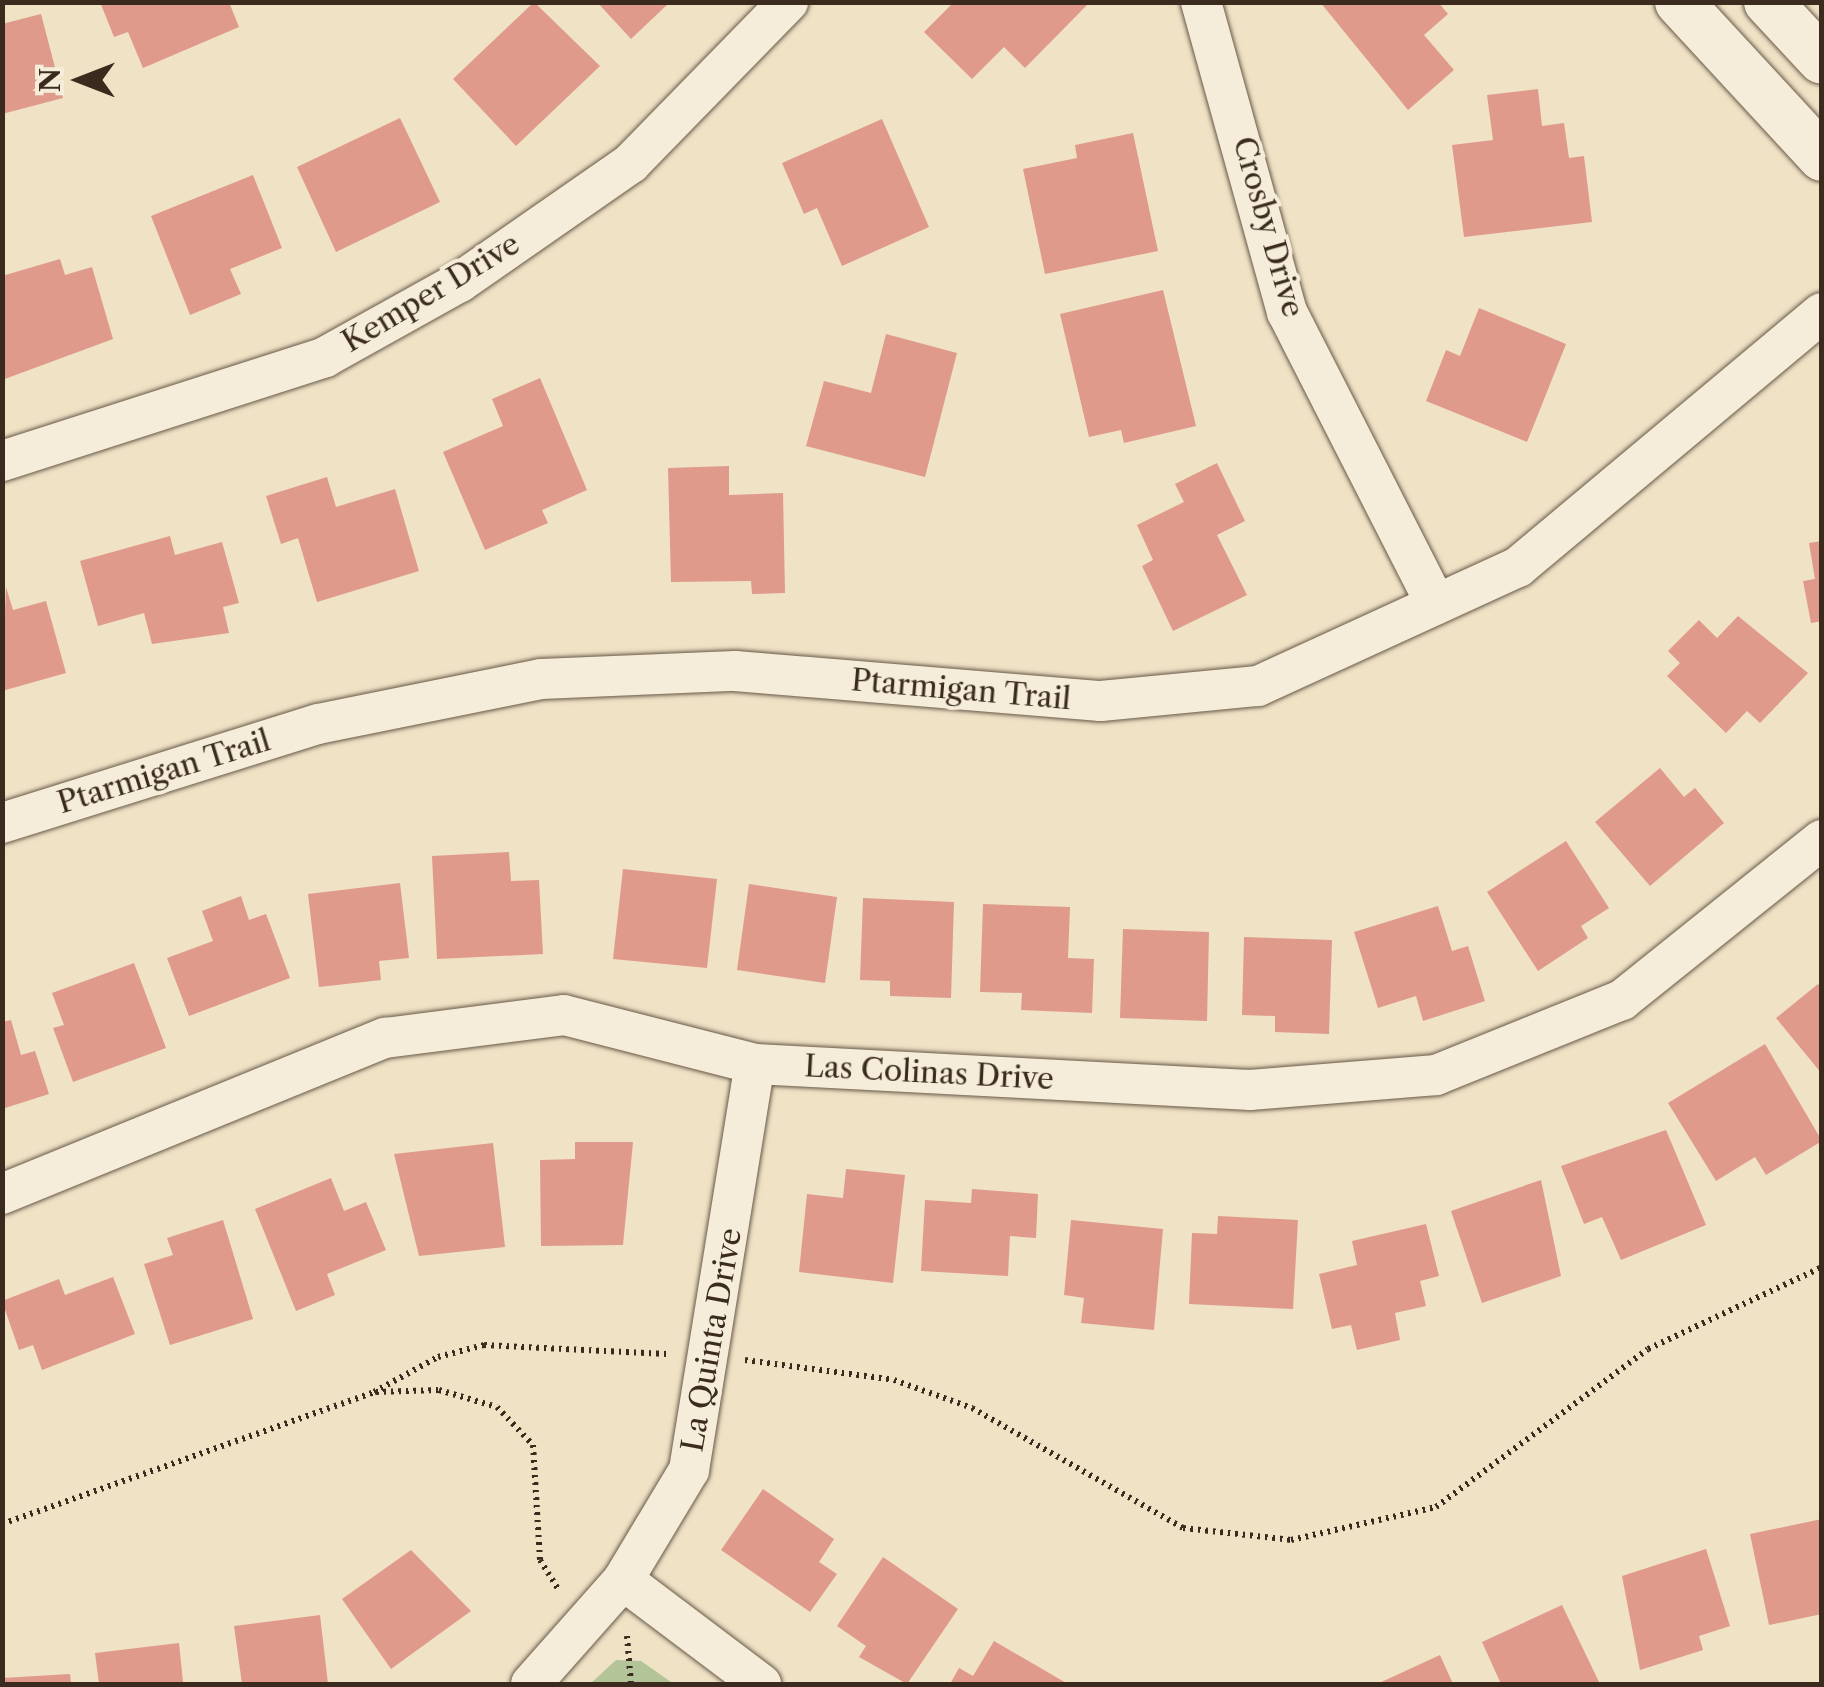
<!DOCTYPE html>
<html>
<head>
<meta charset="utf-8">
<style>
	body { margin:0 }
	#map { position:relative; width:1824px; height:1687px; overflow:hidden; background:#efe2c5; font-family:"Libre Caslon Text",serif }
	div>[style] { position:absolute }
	.green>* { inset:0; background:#b4c499 }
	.building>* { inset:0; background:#e09a8c }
	.path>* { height:6px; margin-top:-3px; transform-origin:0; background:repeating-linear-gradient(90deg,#3b2b1e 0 2.5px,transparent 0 7.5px) }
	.roads { filter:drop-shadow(0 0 2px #685948) drop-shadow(0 0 2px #685948) }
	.minor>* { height:40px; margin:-20px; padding:0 20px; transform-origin:20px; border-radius:20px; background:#f5ecd9 }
	.tertiary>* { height:48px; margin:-24px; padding:0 24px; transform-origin:24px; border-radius:24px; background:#f5ecd9 }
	span { translate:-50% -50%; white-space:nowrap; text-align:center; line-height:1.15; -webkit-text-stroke:8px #f5ecd9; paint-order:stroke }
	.street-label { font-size:30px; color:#3b2b1e }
	.frame { position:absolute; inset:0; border:5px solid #3b2b1e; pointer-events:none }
	.north { position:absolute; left:30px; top:30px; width:100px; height:100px; -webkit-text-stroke:8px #f5ecd9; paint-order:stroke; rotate:270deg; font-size:28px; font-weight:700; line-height:40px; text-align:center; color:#3b2b1e }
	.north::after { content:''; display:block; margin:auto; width:35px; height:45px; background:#3b2b1e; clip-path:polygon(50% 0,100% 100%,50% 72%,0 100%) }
</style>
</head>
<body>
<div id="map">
	<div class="green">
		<i style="clip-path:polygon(616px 1660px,641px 1661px,674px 1684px,590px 1684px)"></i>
	</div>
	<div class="building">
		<i style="clip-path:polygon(100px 2px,229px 2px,239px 27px,143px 68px,128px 32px,114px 37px)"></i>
		<i style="clip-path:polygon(534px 2px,600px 66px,516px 146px,453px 79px)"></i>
		<i style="clip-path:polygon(597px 2px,670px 2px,631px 39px)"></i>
		<i style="clip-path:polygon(954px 2px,1090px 2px,1025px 68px,1004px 47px,972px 79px,924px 32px)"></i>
		<i style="clip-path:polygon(1320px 2px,1438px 2px,1448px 14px,1424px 35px,1454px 70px,1408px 110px)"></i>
		<i style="clip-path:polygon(41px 14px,63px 98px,2px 114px,2px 24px)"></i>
		<i style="clip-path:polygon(1538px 89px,1542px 126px,1564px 123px,1569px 158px,1584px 156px,1592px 222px,1464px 237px,1452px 145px,1493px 140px,1487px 95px)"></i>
		<i style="clip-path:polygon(400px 118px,440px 202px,336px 252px,297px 167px)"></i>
		<i style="clip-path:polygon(882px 119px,929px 227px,842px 266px,817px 208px,804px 214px,782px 163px)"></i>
		<i style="clip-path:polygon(1133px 133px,1158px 251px,1045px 274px,1023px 169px,1077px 158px,1075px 145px)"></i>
		<i style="clip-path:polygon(253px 175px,282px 248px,230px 269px,241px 294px,190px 315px,151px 216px)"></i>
		<i style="clip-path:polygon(60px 259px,65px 275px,92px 267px,113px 339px,2px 380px,2px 276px)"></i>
		<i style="clip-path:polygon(1163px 290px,1196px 426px,1124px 443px,1121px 430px,1089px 437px,1060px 314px)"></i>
		<i style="clip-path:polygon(1479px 308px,1566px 344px,1527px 442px,1426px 401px,1446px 350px,1460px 356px)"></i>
		<i style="clip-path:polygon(886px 334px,957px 353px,925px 477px,806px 446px,824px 381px,871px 393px)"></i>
		<i style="clip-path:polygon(540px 378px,587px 490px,542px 510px,548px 523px,485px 550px,443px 452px,503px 426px,492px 399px)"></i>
		<i style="clip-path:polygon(1217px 463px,1245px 521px,1217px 535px,1247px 595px,1173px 631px,1142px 566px,1153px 560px,1137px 525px,1184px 502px,1175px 484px)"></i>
		<i style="clip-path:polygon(729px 466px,729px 495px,783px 493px,785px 593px,752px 594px,751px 581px,671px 582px,668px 468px)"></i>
		<i style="clip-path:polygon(327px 477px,336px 507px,395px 489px,419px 571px,317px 602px,298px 538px,281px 544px,266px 496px)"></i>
		<i style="clip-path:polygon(170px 536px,175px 555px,222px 542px,239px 603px,223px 607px,229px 633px,152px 644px,144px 613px,98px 626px,80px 561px)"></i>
		<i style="clip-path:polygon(1822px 541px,1822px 621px,1811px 623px,1803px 581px,1815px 579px,1809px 543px)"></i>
		<i style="clip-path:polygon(6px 587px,13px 610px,46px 601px,66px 673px,2px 691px)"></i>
		<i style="clip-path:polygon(1738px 616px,1808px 673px,1760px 723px,1747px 711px,1726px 733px,1667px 676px,1680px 663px,1668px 651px,1699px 620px,1717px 638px)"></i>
		<i style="clip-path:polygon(1660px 768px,1684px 797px,1695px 788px,1724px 823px,1650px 886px,1595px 822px)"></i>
		<i style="clip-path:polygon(1566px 841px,1609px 908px,1581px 926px,1588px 938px,1538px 971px,1487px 892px)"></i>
		<i style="clip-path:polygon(509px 852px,511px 881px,539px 880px,543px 954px,437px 959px,432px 856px)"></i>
		<i style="clip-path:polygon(623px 869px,717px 879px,707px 968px,613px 959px)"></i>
		<i style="clip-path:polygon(400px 883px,409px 958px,379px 961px,381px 980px,319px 987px,308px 894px)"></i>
		<i style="clip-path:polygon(749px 884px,837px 897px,825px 983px,737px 970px)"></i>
		<i style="clip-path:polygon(241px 896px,249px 920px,266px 914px,290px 978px,189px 1016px,167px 958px,213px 941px,202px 911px)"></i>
		<i style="clip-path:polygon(863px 898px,954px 902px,951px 998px,890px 996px,890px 981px,860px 980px)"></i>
		<i style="clip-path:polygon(983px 904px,1070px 907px,1068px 958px,1094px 959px,1092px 1013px,1021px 1010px,1022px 993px,980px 992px)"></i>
		<i style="clip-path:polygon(1438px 906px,1452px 951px,1468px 946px,1485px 1001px,1423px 1021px,1416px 996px,1378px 1008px,1354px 932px)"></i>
		<i style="clip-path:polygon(1123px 929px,1209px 932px,1207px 1021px,1120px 1018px)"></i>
		<i style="clip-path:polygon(1244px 937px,1332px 940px,1329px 1034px,1275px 1032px,1275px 1016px,1242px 1015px)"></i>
		<i style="clip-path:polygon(134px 963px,166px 1048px,73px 1082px,53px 1028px,64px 1025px,52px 993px)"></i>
		<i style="clip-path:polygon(1818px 984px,1822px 989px,1822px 1074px,1776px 1018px)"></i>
		<i style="clip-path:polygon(11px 1020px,21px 1055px,35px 1051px,49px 1094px,2px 1109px,2px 1022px)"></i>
		<i style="clip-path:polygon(1765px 1044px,1822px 1141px,1766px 1175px,1755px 1157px,1716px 1181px,1668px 1103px)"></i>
		<i style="clip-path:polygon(1666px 1130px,1706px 1225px,1621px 1260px,1602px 1217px,1584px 1224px,1561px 1166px)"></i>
		<i style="clip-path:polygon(575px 1142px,633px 1142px,623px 1245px,541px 1246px,540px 1160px,575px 1159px)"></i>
		<i style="clip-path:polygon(493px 1143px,505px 1247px,419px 1256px,394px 1154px)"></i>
		<i style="clip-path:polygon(846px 1169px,905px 1175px,893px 1283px,799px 1272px,807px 1194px,843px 1198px)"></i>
		<i style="clip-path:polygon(331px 1178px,344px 1211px,366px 1202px,386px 1250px,327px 1274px,335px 1295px,296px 1311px,255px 1209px)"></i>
		<i style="clip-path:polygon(1541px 1180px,1561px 1276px,1482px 1303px,1451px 1211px)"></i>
		<i style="clip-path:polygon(972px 1189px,1038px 1194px,1036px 1238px,1010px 1236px,1008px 1276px,921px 1271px,925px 1200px,971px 1203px)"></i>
		<i style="clip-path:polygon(1218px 1216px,1298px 1220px,1293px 1309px,1189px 1304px,1192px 1233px,1217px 1234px)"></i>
		<i style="clip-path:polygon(223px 1220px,253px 1319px,170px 1345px,144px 1264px,173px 1255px,167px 1238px)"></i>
		<i style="clip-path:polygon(1071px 1220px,1163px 1229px,1154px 1330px,1081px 1323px,1084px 1298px,1064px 1295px)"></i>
		<i style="clip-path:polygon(1426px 1224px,1439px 1276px,1420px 1281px,1426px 1306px,1395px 1313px,1400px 1340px,1357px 1350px,1351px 1325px,1332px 1329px,1319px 1274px,1357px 1265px,1352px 1241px)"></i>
		<i style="clip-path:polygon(113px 1277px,135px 1334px,42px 1370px,33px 1345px,19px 1350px,2px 1301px,59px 1279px,65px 1295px)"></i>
		<i style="clip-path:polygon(763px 1489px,834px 1539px,819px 1562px,837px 1574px,810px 1612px,721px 1550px)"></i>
		<i style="clip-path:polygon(1822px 1519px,1822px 1614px,1769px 1625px,1750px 1534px)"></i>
		<i style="clip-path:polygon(1706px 1549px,1730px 1626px,1699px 1636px,1703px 1650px,1640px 1670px,1622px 1576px)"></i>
		<i style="clip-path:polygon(411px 1550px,471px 1611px,391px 1669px,342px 1599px)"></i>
		<i style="clip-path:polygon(883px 1557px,958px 1609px,907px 1684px,859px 1657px,866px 1646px,837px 1626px)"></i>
		<i style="clip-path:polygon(1562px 1605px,1599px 1682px,1501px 1684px,1482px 1642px)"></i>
		<i style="clip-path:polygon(320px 1615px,328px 1684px,242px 1684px,234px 1626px)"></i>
		<i style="clip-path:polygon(994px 1641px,1068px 1684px,950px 1684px,959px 1668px,973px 1676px)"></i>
		<i style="clip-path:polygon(179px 1643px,183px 1682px,196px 1684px,99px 1684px,95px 1653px)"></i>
		<i style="clip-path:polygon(1440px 1655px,1453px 1684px,1377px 1684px)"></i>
		<i style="clip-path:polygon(70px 1674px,71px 1684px,2px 1684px,2px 1678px)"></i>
	</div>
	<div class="path">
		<i style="left:745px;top:1360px;width:150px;rotate:7.6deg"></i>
		<i style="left:894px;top:1380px;width:83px;rotate:19.7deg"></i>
		<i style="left:972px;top:1408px;width:243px;rotate:29.6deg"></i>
		<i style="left:1183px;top:1528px;width:109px;rotate:6.3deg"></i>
		<i style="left:1291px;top:1540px;width:149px;rotate:-12.8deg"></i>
		<i style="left:1436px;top:1507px;width:264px;rotate:-36.7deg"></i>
		<i style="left:1648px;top:1349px;width:192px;rotate:-25.2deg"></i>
		<i style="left:376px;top:1392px;width:63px;rotate:-1.8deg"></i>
		<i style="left:439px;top:1390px;width:60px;rotate:16.3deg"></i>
		<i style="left:497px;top:1407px;width:52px;rotate:46.5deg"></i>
		<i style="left:533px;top:1445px;width:115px;rotate:86.5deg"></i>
		<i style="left:540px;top:1560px;width:36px;rotate:58deg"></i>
		<i style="left:2px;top:1524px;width:395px;rotate:-19.5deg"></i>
		<i style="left:374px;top:1392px;width:73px;rotate:-28.7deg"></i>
		<i style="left:438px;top:1357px;width:48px;rotate:-14.6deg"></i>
		<i style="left:484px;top:1345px;width:183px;rotate:2.8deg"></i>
		<i style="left:627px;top:1636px;width:48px;rotate:85.2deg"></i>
	</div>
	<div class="roads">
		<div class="minor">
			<i style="left:1201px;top:2px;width:322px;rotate:74.5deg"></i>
			<i style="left:1287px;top:312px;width:328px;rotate:63deg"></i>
			<i style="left:2px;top:461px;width:339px;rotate:-17.8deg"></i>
			<i style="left:325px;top:357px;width:154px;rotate:-29.1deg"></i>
			<i style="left:460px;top:282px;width:208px;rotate:-34.8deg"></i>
			<i style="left:631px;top:163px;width:225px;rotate:-45.7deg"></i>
			<i style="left:2px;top:823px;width:331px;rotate:-17.4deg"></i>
			<i style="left:318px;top:724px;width:227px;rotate:-11.4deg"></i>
			<i style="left:541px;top:679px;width:194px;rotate:-2.4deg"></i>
			<i style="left:735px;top:671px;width:367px;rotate:4.7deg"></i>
			<i style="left:1101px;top:701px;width:158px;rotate:-5.5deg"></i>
			<i style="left:1258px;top:686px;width:286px;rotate:-24.6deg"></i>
			<i style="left:1518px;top:567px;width:396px;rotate:-39.9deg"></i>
			<i style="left:2px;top:1194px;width:414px;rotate:-22.2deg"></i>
			<i style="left:385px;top:1038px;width:180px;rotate:-7.3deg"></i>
			<i style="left:564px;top:1015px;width:197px;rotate:14.4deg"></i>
			<i style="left:755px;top:1064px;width:496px;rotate:3deg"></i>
			<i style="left:1250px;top:1090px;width:187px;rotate:-4.6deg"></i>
			<i style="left:1436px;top:1075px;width:201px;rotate:-22deg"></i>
			<i style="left:1622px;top:1000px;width:256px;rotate:-38.7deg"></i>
			<i style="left:623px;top:1580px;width:173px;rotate:37deg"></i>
			<i style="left:531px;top:1684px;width:139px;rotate:-48.5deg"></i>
			<i style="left:623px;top:1580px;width:128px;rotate:-59deg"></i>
			<i style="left:689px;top:1470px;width:411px;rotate:-80.8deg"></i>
		</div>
		<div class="tertiary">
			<i style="left:1679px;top:2px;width:211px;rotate:47.3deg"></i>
			<i style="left:1768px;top:2px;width:79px;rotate:47deg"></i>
		</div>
	</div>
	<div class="street-label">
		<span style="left:1268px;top:227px;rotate:74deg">Crosby Drive</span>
		<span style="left:431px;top:293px;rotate:-31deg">Kemper Drive</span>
		<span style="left:961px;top:690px;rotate:5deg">Ptarmigan Trail</span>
		<span style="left:164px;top:772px;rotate:-17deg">Ptarmigan Trail</span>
		<span style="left:929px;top:1073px;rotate:3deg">Las Colinas Drive</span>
		<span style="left:712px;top:1340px;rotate:-80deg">La Quinta Drive</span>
	</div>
	<div class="frame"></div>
	<div class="north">N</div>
</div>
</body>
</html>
